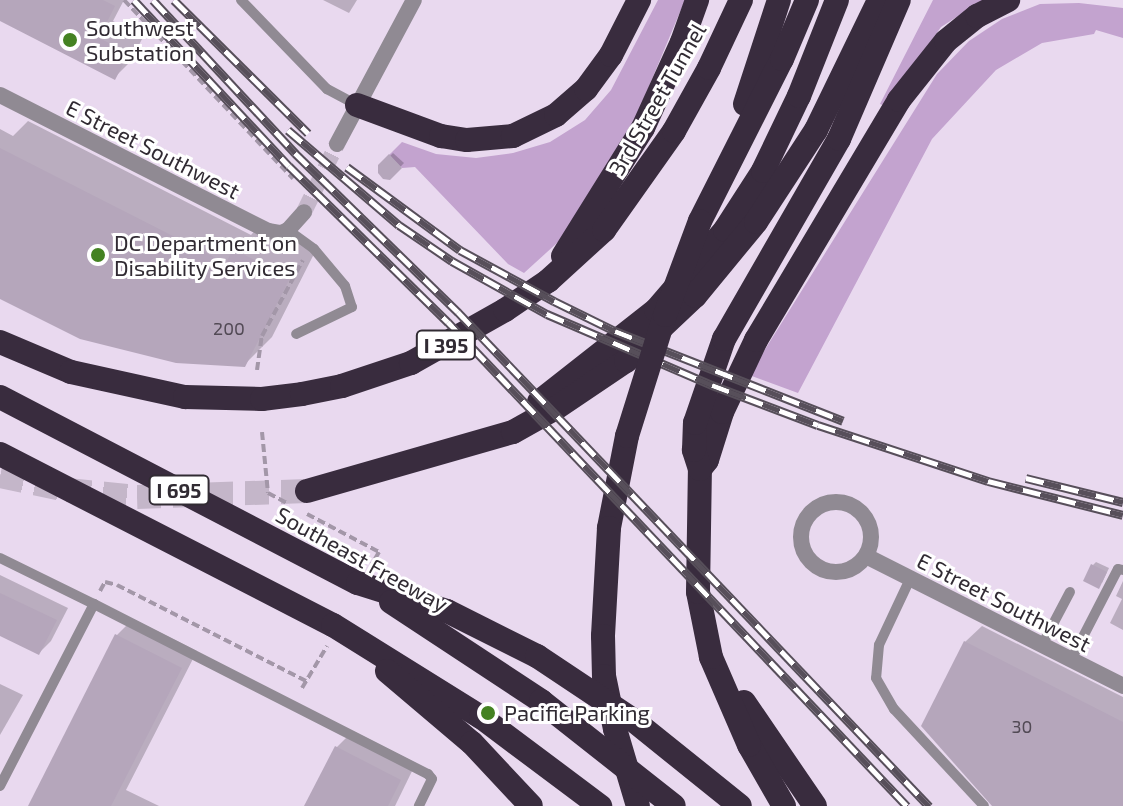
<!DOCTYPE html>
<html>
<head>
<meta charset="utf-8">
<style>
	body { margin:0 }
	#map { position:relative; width:1123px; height:806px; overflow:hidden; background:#e9d9ef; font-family:"Exo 2",sans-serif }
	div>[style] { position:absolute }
	.green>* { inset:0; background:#c3a3cf }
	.shadow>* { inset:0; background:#0003 }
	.building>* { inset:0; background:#b5a6bb }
	.tertiary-tunnel>* { height:16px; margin-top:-8px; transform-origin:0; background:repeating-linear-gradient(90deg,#c4b6c9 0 16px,transparent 0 24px) }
	.motorway-tunnel>* { height:24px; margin-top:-12px; transform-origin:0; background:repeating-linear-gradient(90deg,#c4b6c9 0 24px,transparent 0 36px) }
	.path>* { height:4px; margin-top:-2px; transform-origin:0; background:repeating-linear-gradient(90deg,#a397a8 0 8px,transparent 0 12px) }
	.service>* { height:10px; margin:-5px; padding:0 5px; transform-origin:5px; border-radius:5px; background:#908a93 }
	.minor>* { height:16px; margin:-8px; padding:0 8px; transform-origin:8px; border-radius:8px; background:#908a93 }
	.minor>.ring { margin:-8px; padding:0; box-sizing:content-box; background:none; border:16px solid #908a93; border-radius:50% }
	.tertiary>* { height:16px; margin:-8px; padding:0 8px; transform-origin:8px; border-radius:8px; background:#908a93 }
	.motorway>* { height:24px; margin:-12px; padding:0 12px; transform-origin:12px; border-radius:12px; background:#392c3e }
	.rail>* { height:9px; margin-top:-4.5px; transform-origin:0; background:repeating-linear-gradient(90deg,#fff 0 18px,#574f5a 0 36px); box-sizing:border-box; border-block:2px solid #574f5a }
	.motorway-bridge>* { height:24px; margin:-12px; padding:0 12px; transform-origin:12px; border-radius:12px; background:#392c3e }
	.dots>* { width:22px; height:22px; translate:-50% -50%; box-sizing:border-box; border:4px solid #fff; border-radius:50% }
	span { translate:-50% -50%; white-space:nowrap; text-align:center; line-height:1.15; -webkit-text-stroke:6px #fff; paint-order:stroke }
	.number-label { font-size:18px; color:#524a55 }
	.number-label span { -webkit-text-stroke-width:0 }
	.shield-label span { padding:2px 6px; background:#fff; border:2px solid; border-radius:6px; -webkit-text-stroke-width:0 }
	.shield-label { font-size:20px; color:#312b33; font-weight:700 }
	.poi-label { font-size:22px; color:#312b33 }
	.left { translate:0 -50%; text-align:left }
	.street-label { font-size:22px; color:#312b33 }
</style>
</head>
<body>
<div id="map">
	<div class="green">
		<i style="clip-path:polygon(658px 0,685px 0,624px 146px,568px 233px,524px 273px,508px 264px,415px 167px,402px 168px,389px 155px,402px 142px,436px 154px,476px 158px,513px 153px,550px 142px,585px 120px,611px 90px)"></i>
		<i style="clip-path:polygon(933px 0,983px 0,941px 27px,885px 106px,880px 104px)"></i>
		<i style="clip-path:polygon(1079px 3px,1123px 8px,1123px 38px,1096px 30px,1094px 34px,1042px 43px,996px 70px,932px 139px,798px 393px,749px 375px,937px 74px,969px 41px,1002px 19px,1040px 4px)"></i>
	</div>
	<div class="shadow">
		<i style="clip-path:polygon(0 0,124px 0,113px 21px,143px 37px,131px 61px,115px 77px,0 19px)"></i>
		<i style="clip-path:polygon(323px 0,357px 0,349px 13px)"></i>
		<i style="clip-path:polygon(28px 121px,251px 235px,262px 223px,316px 250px,272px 337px,244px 365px,0 296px,0 129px,13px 136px)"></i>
		<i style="clip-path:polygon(393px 153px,404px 163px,390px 178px,380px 166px)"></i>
		<i style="clip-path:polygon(1096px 562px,1109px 568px,1102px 583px,1093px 565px)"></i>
		<i style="clip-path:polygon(0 575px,68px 608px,51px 641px,39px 653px,0 634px)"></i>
		<i style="clip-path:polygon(1123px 581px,1123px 630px,1110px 623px,1122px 599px,1116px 596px)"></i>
		<i style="clip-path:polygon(133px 619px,197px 651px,126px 790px,159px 806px,30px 806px,117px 635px)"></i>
		<i style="clip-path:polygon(982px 626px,1123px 697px,1123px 806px,994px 806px,965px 642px)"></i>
		<i style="clip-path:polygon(0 684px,23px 695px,0 735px)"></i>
		<i style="clip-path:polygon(353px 731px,416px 763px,395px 806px,307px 806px,337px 747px)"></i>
	</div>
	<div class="building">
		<i style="clip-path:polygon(0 0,103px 0,115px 6px,99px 38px,129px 53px,115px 80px,0 21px)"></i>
		<i style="clip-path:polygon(0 148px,226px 263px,233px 249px,290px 278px,245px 367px,176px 363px,80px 339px,0 299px)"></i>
		<i style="clip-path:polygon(389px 154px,402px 168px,390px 180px,383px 179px,378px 173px,378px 165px)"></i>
		<i style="clip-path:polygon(1091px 564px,1107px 572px,1099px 589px,1083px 581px)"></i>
		<i style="clip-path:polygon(0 593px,57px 620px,39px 655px,0 636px)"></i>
		<i style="clip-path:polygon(115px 634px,182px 668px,111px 806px,28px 806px)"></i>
		<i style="clip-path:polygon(964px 641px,1123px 722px,1123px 806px,992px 806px,921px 726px)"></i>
		<i style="clip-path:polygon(335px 746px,401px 780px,388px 806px,304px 806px)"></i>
	</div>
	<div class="tertiary-tunnel">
		<i style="left:304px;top:212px;width:76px;rotate:-64.1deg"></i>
	</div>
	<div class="motorway-tunnel">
		<i style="left:0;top:476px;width:68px;rotate:11.8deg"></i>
		<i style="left:67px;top:490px;width:70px;rotate:5.7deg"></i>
		<i style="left:137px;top:497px;width:170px;rotate:-2deg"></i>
	</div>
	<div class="path">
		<i style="left:124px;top:0;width:246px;rotate:46.6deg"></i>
		<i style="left:257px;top:370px;width:34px;rotate:-82deg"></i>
		<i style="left:262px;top:336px;width:86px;rotate:-61.7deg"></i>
		<i style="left:262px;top:432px;width:61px;rotate:84.4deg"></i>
		<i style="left:268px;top:493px;width:24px;rotate:28deg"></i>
		<i style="left:307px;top:514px;width:81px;rotate:27.8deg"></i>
		<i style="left:379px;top:552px;width:14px;rotate:120deg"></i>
		<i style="left:100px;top:591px;width:10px;rotate:-61deg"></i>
		<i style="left:105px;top:582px;width:12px;rotate:14deg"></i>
		<i style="left:117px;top:585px;width:212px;rotate:26.9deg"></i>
		<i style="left:302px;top:688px;width:49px;rotate:-59.2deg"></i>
	</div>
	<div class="service">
		<i style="left:241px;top:0;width:124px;rotate:46deg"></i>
		<i style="left:327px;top:89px;width:34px;rotate:28deg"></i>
		<i style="left:288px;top:230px;width:32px;rotate:36deg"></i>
		<i style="left:314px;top:249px;width:48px;rotate:50deg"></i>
		<i style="left:345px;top:286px;width:22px;rotate:72deg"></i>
		<i style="left:352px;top:307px;width:62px;rotate:154.3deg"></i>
		<i style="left:0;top:558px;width:105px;rotate:26.1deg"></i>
		<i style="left:910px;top:579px;width:73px;rotate:115.2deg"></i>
		<i style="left:879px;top:645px;width:33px;rotate:95deg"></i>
		<i style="left:876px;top:678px;width:36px;rotate:60deg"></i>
		<i style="left:894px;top:709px;width:132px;rotate:47.1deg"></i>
		<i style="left:1042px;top:645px;width:60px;rotate:-62.2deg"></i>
		<i style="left:1071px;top:660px;width:102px;rotate:-62.7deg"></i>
		<i style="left:1118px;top:569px;width:5px;rotate:11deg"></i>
		<i style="left:0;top:786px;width:205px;rotate:-62.7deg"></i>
		<i style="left:94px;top:604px;width:375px;rotate:27deg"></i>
		<i style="left:428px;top:774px;width:6px;rotate:51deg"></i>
		<i style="left:432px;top:779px;width:30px;rotate:116deg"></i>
	</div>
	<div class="minor">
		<i class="ring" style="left:801px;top:502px;width:54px;height:54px"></i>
		<i style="left:866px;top:556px;width:288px;rotate:26.8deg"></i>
	</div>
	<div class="tertiary">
		<i style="left:0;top:95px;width:301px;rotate:26.9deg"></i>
		<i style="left:268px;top:231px;width:13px;rotate:9deg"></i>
		<i style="left:281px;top:233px;width:8px;rotate:-23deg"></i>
		<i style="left:288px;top:230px;width:24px;rotate:-48deg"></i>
		<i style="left:337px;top:144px;width:163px;rotate:-61.9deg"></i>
	</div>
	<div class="motorway">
		<i style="left:745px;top:104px;width:109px;rotate:-71.9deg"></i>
		<i style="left:357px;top:105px;width:90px;rotate:20.3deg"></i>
		<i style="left:441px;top:136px;width:26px;rotate:9deg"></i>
		<i style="left:467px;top:140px;width:46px;rotate:-5deg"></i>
		<i style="left:513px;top:136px;width:48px;rotate:-26deg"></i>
		<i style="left:556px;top:115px;width:40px;rotate:-41deg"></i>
		<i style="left:586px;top:89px;width:42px;rotate:-53.7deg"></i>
		<i style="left:611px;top:55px;width:62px;rotate:-63deg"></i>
		<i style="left:700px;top:221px;width:182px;rotate:-63.2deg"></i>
		<i style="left:782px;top:59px;width:64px;rotate:-67deg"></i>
		<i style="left:563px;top:256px;width:151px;rotate:-58deg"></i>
		<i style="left:643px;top:128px;width:94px;rotate:-65.6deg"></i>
		<i style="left:682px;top:42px;width:45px;rotate:-70.3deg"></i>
		<i style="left:0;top:342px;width:77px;rotate:22.9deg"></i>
		<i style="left:71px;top:372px;width:117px;rotate:12.4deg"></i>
		<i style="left:185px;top:397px;width:77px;rotate:1.5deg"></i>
		<i style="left:262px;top:399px;width:40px;rotate:-7.1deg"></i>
		<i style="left:302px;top:394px;width:41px;rotate:-11.3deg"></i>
		<i style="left:342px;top:386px;width:73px;rotate:-18.4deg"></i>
		<i style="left:411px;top:363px;width:108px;rotate:-29.4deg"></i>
		<i style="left:505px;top:310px;width:52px;rotate:-34deg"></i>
		<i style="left:548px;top:281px;width:76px;rotate:-42.3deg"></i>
		<i style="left:604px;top:230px;width:121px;rotate:-54.7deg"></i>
		<i style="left:674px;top:131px;width:72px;rotate:-60.9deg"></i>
		<i style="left:709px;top:68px;width:75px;rotate:-64.8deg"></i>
		<i style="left:0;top:397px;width:403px;rotate:27.5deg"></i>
		<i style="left:539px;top:402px;width:149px;rotate:-38.2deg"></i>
		<i style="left:656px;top:310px;width:106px;rotate:-49.2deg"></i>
		<i style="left:725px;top:230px;width:70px;rotate:-57.2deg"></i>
		<i style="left:763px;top:171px;width:83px;rotate:-64.4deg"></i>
		<i style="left:799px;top:96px;width:103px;rotate:-68.4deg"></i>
		<i style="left:627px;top:436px;width:94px;rotate:101.1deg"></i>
		<i style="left:609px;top:528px;width:108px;rotate:93.2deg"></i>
		<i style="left:603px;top:636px;width:40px;rotate:88.6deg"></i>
		<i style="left:604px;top:676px;width:54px;rotate:78.3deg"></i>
		<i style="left:615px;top:729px;width:80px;rotate:73.4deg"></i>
		<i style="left:0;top:454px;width:374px;rotate:27.2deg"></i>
		<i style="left:700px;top:469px;width:11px;rotate:-52deg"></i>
		<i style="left:707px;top:460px;width:50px;rotate:-72.6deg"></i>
		<i style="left:722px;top:412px;width:80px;rotate:-64.7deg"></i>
		<i style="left:756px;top:340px;width:279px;rotate:-59.2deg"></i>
		<i style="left:899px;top:100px;width:75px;rotate:-51.5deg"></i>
		<i style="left:946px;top:41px;width:40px;rotate:-39deg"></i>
		<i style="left:977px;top:16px;width:35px;rotate:-27deg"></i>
		<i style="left:307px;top:491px;width:214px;rotate:-16deg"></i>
		<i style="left:513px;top:432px;width:49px;rotate:-29.2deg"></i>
		<i style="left:556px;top:408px;width:84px;rotate:-33.9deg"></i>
		<i style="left:626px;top:361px;width:95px;rotate:-43.3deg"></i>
		<i style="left:695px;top:296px;width:96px;rotate:-50.5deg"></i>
		<i style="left:756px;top:222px;width:110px;rotate:-56.9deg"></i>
		<i style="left:816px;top:130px;width:144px;rotate:-64.1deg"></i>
		<i style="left:744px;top:702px;width:126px;rotate:55.7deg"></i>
		<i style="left:784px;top:806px;width:70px;rotate:-119.8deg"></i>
		<i style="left:749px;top:745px;width:96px;rotate:-113.4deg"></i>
		<i style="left:711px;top:657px;width:66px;rotate:-101.3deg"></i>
		<i style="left:698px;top:592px;width:123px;rotate:-89.1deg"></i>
		<i style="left:700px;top:469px;width:20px;rotate:-108deg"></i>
		<i style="left:694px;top:450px;width:27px;rotate:-88deg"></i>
		<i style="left:695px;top:423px;width:89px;rotate:-71deg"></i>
		<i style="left:724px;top:339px;width:231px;rotate:-60.1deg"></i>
		<i style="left:839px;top:139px;width:151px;rotate:-66.7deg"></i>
	</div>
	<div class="rail">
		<i style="left:134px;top:0;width:227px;rotate:47deg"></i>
		<i style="left:289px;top:166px;width:223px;rotate:44.5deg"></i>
		<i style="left:448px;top:322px;width:667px;rotate:46.52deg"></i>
		<i style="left:153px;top:0;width:209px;rotate:47.1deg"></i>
		<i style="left:295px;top:153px;width:228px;rotate:44.3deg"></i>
		<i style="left:458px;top:312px;width:683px;rotate:46.37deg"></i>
		<i style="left:174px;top:0;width:189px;rotate:44.8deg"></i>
		<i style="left:288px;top:130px;width:146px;rotate:40.6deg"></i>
		<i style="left:399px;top:225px;width:64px;rotate:34.2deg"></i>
		<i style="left:452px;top:261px;width:109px;rotate:29.2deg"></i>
		<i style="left:547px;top:314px;width:180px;rotate:23.3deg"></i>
		<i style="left:712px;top:385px;width:113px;rotate:20.7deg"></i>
		<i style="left:818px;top:425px;width:179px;rotate:18.2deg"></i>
		<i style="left:988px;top:481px;width:139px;rotate:14.1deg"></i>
		<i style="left:347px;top:167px;width:140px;rotate:36.3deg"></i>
		<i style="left:460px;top:250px;width:107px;rotate:28.5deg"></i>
		<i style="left:554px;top:301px;width:68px;rotate:26.2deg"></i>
		<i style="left:615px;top:331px;width:245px;rotate:21.5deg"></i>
		<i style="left:1026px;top:478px;width:100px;rotate:13.9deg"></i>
	</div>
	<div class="motorway-bridge">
		<i style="left:627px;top:436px;width:127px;rotate:-72.6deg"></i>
		<i style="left:665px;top:315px;width:100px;rotate:-69.6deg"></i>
		<i style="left:358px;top:583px;width:93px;rotate:17.5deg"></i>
		<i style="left:447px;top:611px;width:101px;rotate:26.6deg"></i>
		<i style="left:537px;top:656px;width:115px;rotate:33.7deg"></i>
		<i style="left:633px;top:720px;width:137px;rotate:38.8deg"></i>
		<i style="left:391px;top:602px;width:180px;rotate:33.4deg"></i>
		<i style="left:541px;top:701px;width:169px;rotate:38.3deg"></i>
		<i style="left:333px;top:625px;width:174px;rotate:31.9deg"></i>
		<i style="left:481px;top:717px;width:149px;rotate:36.8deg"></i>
		<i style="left:387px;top:671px;width:111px;rotate:40.3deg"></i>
		<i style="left:472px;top:743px;width:86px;rotate:46.9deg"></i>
	</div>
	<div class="dots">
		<i style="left:70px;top:40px;background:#448222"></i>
		<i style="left:98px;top:255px;background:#448222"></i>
		<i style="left:488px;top:713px;background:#448222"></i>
	</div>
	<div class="number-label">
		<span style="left:229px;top:328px">200</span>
		<span style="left:1022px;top:726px">30</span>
	</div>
	<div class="shield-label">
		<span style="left:446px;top:345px">I 395</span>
		<span style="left:179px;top:490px">I 695</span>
	</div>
	<div class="poi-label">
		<span class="left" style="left:86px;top:40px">Southwest<br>Substation</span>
		<span class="left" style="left:114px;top:255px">DC Department on<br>Disability Services</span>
		<span class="left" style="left:504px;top:713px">Pacific Parking</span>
	</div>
	<div class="street-label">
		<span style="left:657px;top:99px;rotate:-60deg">3rd Street Tunnel</span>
		<span style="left:153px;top:149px;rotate:27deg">E Street Southwest</span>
		<span style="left:362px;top:559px;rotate:29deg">Southeast Freeway</span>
		<span style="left:1004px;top:602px;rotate:27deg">E Street Southwest</span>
	</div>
</div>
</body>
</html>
